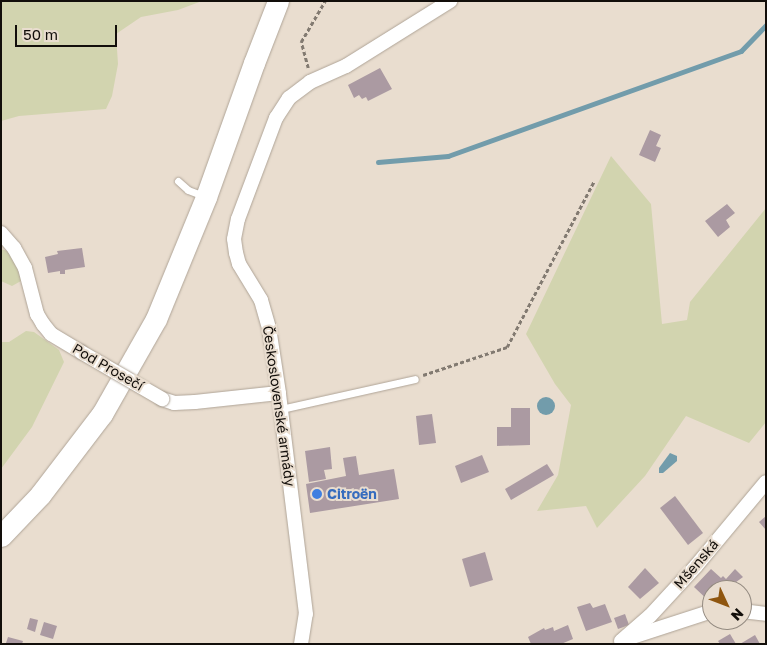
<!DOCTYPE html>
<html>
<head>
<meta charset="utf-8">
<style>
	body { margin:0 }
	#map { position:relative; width:767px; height:645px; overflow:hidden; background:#e9ddcf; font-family:"Golos Text",sans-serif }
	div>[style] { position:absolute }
	.green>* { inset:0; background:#d2d4af }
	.water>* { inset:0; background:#729cab }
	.round { border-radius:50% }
	.stream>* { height:4.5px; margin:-2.25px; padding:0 2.25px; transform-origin:2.25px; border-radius:2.25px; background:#729cab }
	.building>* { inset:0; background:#ab9aa2 }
	.path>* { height:2.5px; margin-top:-1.25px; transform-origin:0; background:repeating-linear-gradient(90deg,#827a71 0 4px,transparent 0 6.5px) }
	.roads { filter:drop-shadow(0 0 1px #afa497) drop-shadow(0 0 1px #afa497) }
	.lane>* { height:7px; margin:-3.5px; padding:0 3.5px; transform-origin:3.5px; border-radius:3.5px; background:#fff }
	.street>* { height:14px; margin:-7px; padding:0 7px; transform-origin:7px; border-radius:7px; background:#fff }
	.primary>* { height:21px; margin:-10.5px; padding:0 10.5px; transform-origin:10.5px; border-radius:10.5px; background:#fff }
	.bridges { filter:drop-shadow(0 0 1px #afa497) drop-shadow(0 0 1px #afa497) }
	.street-bridge>* { height:14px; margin:-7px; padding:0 7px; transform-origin:7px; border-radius:7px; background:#fff }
	.dots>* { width:14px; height:14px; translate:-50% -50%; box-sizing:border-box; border:2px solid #e9ddcf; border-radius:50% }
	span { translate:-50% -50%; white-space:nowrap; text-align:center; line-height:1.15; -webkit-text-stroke:4px #e9ddcf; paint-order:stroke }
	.street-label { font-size:14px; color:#120e0a }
	.shop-label { font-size:14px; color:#366cbe; font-weight:700 }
	.left { translate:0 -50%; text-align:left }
	.frame { position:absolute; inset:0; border:2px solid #120e0a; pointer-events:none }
	.north { position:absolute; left:702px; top:580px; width:50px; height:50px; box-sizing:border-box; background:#e9ddcf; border:1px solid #938a80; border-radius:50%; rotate:133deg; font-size:14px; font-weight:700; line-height:20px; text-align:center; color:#120e0a }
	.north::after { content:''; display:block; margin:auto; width:18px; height:22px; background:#8f560f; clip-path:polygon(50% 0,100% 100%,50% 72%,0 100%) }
	.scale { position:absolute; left:15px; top:25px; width:102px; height:22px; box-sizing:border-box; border:2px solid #120e0a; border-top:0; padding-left:6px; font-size:15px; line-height:18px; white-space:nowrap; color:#120e0a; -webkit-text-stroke:4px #e9ddcf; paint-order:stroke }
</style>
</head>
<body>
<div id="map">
	<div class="green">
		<i style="clip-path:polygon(1px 1px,202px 1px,178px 10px,141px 17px,116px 34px,118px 64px,112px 96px,106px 109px,19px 116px,1px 121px)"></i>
		<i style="clip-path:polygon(611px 156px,651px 204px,662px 324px,687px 320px,690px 302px,766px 208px,766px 422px,749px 443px,686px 416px,645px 476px,597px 528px,586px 506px,537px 511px,558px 475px,571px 405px,555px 384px,526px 334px)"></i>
		<i style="clip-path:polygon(1px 249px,10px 252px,21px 277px,21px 281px,12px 286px,1px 281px)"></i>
		<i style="clip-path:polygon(26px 331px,34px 332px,59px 350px,64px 362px,32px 427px,1px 469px,1px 342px,9px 342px)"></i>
	</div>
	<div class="water">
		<i class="round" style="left:537px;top:397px;width:18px;height:18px"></i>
		<i style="clip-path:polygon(670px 453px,677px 456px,677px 461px,663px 473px,659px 473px,659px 468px)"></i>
	</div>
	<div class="stream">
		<i style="left:378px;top:162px;width:70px;rotate:-4.9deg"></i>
		<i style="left:448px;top:156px;width:311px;rotate:-19.7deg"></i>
		<i style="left:741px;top:51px;width:36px;rotate:-46deg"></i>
	</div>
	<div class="building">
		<i style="clip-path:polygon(380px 68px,392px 89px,368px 101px,366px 97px,362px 99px,359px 95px,354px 98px,348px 85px)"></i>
		<i style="clip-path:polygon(650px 130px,661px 135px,656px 146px,661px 148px,655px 162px,639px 155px)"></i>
		<i style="clip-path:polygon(727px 204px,735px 213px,726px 220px,730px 227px,718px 237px,705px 221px)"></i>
		<i style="clip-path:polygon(82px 248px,85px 267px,65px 270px,65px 274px,60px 274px,60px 271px,48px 273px,45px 257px,58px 254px,57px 251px)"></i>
		<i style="clip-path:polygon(511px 408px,530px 408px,530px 445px,497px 446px,497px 427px,511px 427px)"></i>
		<i style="clip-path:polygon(432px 414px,436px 443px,419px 445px,416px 416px)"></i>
		<i style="clip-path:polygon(330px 447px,332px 469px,324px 470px,326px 479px,309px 482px,305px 451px)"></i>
		<i style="clip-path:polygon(482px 455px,489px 472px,461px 483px,455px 466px)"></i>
		<i style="clip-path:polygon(356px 456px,359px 475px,394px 469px,399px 499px,310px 513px,306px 484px,346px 476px,343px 458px)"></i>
		<i style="clip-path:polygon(547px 464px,554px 475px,511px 500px,505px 489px)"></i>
		<i style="clip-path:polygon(675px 496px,703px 533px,688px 545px,660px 508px)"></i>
		<i style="clip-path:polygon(766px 516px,766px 530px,759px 522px)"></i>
		<i style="clip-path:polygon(485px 552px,493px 580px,470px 587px,462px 559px)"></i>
		<i style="clip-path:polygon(645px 568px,659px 583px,640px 599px,628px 587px)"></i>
		<i style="clip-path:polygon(711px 569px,721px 578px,723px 576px,726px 579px,735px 569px,743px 577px,732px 585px,729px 583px,726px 587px,727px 590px,712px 590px,712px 604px,694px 587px)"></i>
		<i style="clip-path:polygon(590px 603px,593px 608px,605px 604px,612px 622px,586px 631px,577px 607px)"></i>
		<i style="clip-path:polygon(625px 614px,629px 625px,618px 629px,614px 618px)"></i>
		<i style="clip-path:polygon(30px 618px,38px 620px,35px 632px,27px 629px)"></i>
		<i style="clip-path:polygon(44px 622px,57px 626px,53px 639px,40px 635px)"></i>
		<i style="clip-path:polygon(568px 625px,573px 639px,561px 644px,531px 644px,528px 637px,544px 628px,545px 630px,553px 627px,554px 631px)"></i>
		<i style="clip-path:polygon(730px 634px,736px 644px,720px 644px,718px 641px)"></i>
		<i style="clip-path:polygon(755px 635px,760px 644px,740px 644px)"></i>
		<i style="clip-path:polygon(8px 637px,23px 641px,22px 644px,6px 643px)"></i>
	</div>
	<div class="path">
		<i style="left:308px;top:68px;width:27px;rotate:-105deg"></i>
		<i style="left:301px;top:42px;width:48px;rotate:-59.7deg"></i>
		<i style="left:423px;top:375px;width:89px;rotate:-18.4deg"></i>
		<i style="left:507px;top:347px;width:187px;rotate:-62.3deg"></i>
	</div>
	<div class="roads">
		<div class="lane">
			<i style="left:178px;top:181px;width:13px;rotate:42deg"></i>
			<i style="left:188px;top:190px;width:17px;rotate:21deg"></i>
			<i style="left:281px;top:409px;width:137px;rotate:-12.6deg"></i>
		</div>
		<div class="street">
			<i style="left:1px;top:233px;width:20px;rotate:49deg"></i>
			<i style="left:14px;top:248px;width:23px;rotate:61deg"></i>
			<i style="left:25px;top:268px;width:48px;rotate:75.4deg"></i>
			<i style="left:37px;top:314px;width:12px;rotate:59deg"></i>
			<i style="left:43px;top:324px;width:13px;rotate:51deg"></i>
			<i style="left:51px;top:334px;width:35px;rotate:31deg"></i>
			<i style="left:162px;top:399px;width:13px;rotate:18deg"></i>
			<i style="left:174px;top:403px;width:21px;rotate:-3deg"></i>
			<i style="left:195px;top:402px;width:84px;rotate:-6.1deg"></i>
			<i style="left:742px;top:611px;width:24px;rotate:7deg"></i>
			<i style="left:629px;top:638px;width:87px;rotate:-18deg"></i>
			<i style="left:621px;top:641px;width:38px;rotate:-41deg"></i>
			<i style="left:650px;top:616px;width:68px;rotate:-47.4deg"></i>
			<i style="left:696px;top:566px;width:109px;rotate:-50.2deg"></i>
			<i style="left:301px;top:644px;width:30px;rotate:-81deg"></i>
			<i style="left:306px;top:614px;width:223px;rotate:-97deg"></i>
			<i style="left:279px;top:393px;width:66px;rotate:-98.7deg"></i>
			<i style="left:269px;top:328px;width:29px;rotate:-106deg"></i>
			<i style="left:261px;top:300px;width:42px;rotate:-121.4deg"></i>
			<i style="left:239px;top:264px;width:11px;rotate:-105deg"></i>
			<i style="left:236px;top:253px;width:14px;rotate:-98deg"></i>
			<i style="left:234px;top:239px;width:20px;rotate:-79deg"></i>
			<i style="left:238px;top:219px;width:108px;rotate:-69.4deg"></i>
			<i style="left:276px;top:118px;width:24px;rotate:-57deg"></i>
			<i style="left:289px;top:98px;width:26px;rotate:-37deg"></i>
			<i style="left:310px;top:82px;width:39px;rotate:-24deg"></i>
			<i style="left:346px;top:66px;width:123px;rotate:-32deg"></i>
		</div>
		<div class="primary">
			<i style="left:1px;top:536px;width:57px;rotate:-46.4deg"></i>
			<i style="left:40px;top:495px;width:102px;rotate:-52.6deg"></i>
			<i style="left:102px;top:414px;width:109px;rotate:-60.4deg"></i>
			<i style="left:156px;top:319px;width:132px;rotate:-67.7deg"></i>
			<i style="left:206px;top:197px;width:142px;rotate:-70.3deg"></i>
			<i style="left:254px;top:63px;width:66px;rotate:-68.8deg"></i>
		</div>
	</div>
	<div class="bridges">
		<div class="street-bridge">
			<i style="left:81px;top:352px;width:94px;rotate:30.1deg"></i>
		</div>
	</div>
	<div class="dots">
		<i style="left:317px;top:494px;background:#3f7fe0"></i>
	</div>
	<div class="street-label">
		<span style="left:108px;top:367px;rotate:30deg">Pod Prosečí</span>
		<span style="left:279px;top:406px;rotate:82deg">Československé armády</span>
		<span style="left:696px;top:564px;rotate:-49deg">Mšenská</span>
	</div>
	<div class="shop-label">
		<span class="left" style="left:327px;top:494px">Citroën</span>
	</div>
	<div class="frame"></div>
	<div class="north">N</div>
	<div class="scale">50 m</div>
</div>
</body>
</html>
